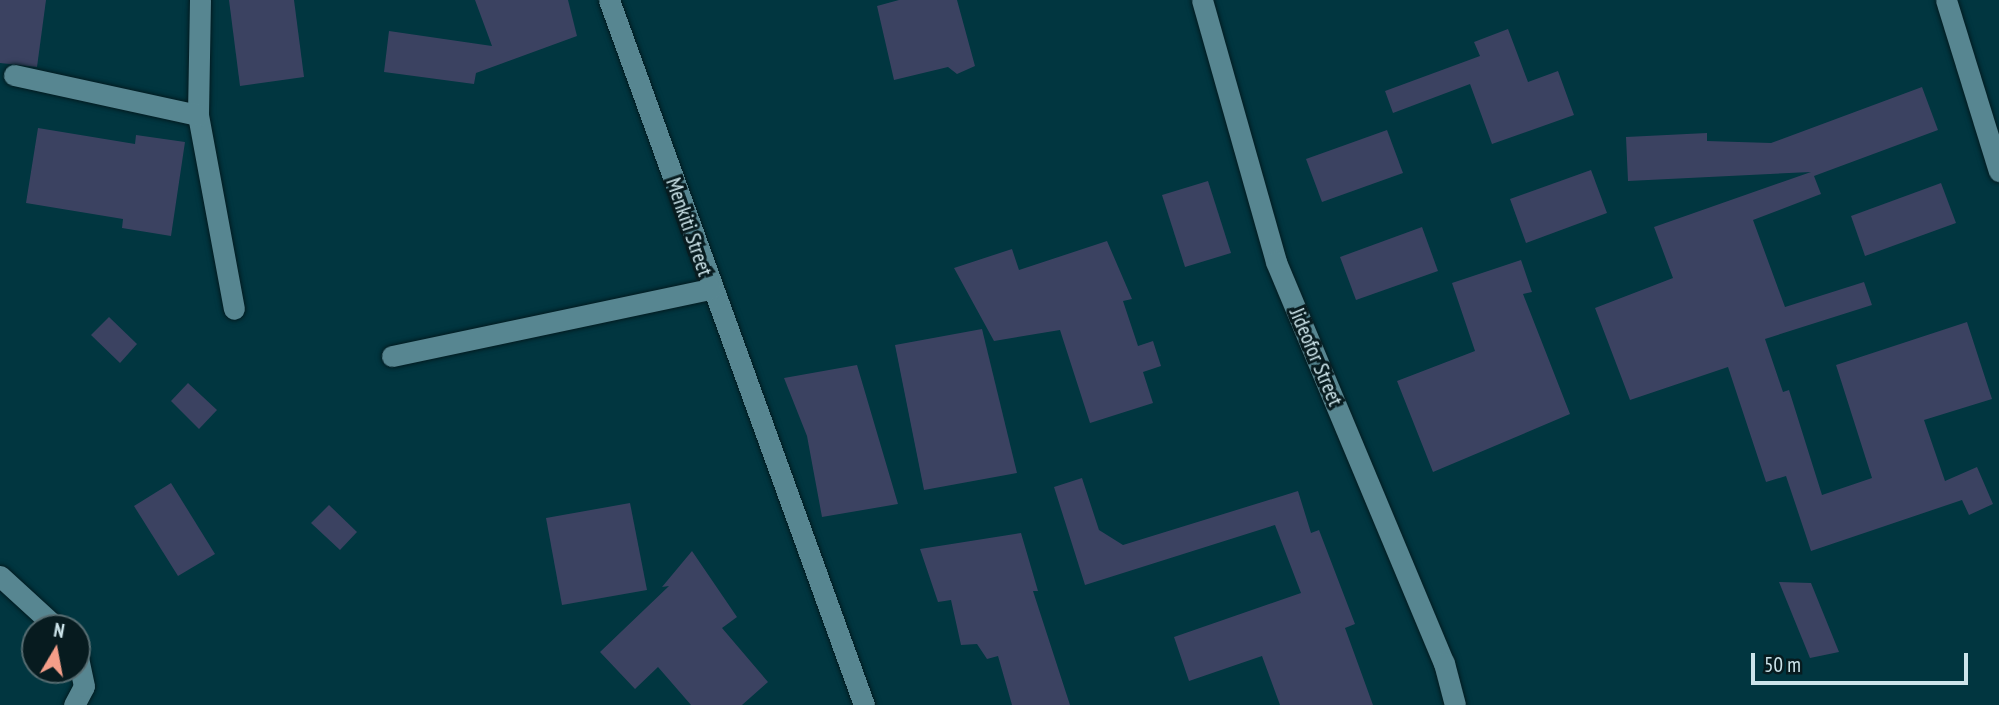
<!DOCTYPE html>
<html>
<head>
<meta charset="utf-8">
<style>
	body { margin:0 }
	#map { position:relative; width:1999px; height:705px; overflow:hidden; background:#013640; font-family:"PT Sans Narrow",sans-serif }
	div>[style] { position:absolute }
	.building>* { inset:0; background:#3b4261 }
	.roads { filter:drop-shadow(0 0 2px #031b20) drop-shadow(0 0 2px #031b20) }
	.minor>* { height:21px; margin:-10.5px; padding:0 10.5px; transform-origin:10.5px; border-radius:10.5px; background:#578691 }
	span { translate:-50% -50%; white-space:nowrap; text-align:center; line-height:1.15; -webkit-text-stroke:6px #071b1f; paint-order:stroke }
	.street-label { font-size:21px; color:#cde5eb }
	.north { position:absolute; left:21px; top:614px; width:70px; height:70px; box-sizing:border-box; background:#071b1f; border:2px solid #566c71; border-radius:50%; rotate:10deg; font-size:19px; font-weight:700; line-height:28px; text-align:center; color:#cde5eb }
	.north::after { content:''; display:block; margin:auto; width:24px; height:32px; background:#f49e89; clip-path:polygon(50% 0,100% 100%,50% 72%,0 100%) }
	.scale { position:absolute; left:1751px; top:653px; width:217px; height:32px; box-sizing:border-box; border:4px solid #cde5eb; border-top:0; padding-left:9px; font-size:21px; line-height:24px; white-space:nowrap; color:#cde5eb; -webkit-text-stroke:5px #071b1f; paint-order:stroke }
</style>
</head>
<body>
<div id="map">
	<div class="building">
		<i style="clip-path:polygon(0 0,46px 0,37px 67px,0 63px)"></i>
		<i style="clip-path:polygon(229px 0,294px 0,304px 77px,240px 86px)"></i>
		<i style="clip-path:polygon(475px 0,568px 0,577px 36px,476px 73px,474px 84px,384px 72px,389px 31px,492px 46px)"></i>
		<i style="clip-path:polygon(899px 0,957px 0,975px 66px,957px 74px,948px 67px,894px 80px,877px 6px)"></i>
		<i style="clip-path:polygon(1508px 29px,1528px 82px,1558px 71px,1574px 115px,1492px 144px,1470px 84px,1393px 113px,1385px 91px,1480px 56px,1474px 42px)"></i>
		<i style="clip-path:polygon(1922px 87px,1938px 130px,1814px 176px,1821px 194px,1753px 220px,1785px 307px,1864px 282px,1872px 305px,1765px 339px,1783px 392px,1789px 390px,1822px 495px,1872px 478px,1836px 365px,1967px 322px,1992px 399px,1924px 420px,1945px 481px,1977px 467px,1993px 504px,1969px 515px,1962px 500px,1811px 551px,1786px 476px,1766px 482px,1728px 367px,1630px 400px,1595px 308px,1673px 278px,1654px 227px,1811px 172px,1628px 181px,1626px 137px,1707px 133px,1707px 141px,1771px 143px)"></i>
		<i style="clip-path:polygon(38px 128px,135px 144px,136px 135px,185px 142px,171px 236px,122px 228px,123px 219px,26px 203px)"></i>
		<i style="clip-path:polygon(1387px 130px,1403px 173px,1322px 202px,1306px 159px)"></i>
		<i style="clip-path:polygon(1591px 170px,1607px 213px,1526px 243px,1510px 199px)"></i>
		<i style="clip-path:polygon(1208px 181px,1231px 253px,1185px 267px,1162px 195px)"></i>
		<i style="clip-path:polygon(1941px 183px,1956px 223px,1865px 256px,1851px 216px)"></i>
		<i style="clip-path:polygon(1422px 227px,1438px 271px,1356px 300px,1340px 257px)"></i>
		<i style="clip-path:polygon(1107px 241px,1132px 299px,1123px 301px,1138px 346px,1153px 341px,1161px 366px,1143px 372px,1153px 403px,1090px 423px,1060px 330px,994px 341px,954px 268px,1012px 249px,1019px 270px)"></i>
		<i style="clip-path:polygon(1521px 260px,1532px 292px,1523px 294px,1570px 414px,1433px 472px,1397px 381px,1475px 351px,1452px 283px)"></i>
		<i style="clip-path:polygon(109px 317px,137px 344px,120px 363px,91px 335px)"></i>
		<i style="clip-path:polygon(982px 329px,1017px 473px,924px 490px,895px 345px)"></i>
		<i style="clip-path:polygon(857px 365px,898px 504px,822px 517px,807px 436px,784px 378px)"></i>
		<i style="clip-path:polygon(188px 383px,217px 410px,199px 429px,171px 401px)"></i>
		<i style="clip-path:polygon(1082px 478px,1099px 530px,1123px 545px,1298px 491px,1311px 533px,1319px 530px,1355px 624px,1345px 628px,1373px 705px,1280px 705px,1262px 656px,1189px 681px,1174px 637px,1301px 593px,1275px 525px,1085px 585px,1054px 487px)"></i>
		<i style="clip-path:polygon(171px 483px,215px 554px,178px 576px,134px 506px)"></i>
		<i style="clip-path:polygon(630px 503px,647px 590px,562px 605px,546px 518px)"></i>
		<i style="clip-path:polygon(329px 505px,357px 532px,340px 550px,311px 523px)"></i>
		<i style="clip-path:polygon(1021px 533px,1038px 591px,1033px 591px,1070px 705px,1012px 705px,998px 656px,987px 659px,977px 644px,961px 645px,951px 600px,938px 602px,920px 549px)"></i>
		<i style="clip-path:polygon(692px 551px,737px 617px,722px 628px,768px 682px,742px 705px,691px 705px,658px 667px,635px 689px,600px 652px,669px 586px,662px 587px)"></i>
		<i style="clip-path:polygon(1779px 582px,1811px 583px,1839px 652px,1810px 658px)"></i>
	</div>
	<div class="roads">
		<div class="minor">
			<i style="left:200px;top:0;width:115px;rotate:91deg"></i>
			<i style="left:198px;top:115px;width:197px;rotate:79.5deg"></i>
			<i style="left:609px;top:0;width:750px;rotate:70.11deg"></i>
			<i style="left:1202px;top:0;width:272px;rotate:74.2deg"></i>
			<i style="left:1276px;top:262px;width:435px;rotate:67.3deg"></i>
			<i style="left:1444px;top:663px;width:43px;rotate:75.3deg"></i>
			<i style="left:1946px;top:0;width:179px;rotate:72.8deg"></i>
			<i style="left:14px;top:75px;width:188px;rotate:12.3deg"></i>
			<i style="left:392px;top:356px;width:325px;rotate:-11.9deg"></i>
			<i style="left:0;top:576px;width:77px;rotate:42.4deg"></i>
			<i style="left:74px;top:705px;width:21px;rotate:-62deg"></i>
			<i style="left:84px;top:686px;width:33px;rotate:-102deg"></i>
		</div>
	</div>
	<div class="street-label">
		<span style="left:689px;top:227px;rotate:71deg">Menkiti Street</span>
		<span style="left:1316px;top:357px;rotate:67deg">Jideofor Street</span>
	</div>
	<div class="north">N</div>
	<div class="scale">50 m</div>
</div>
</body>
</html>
